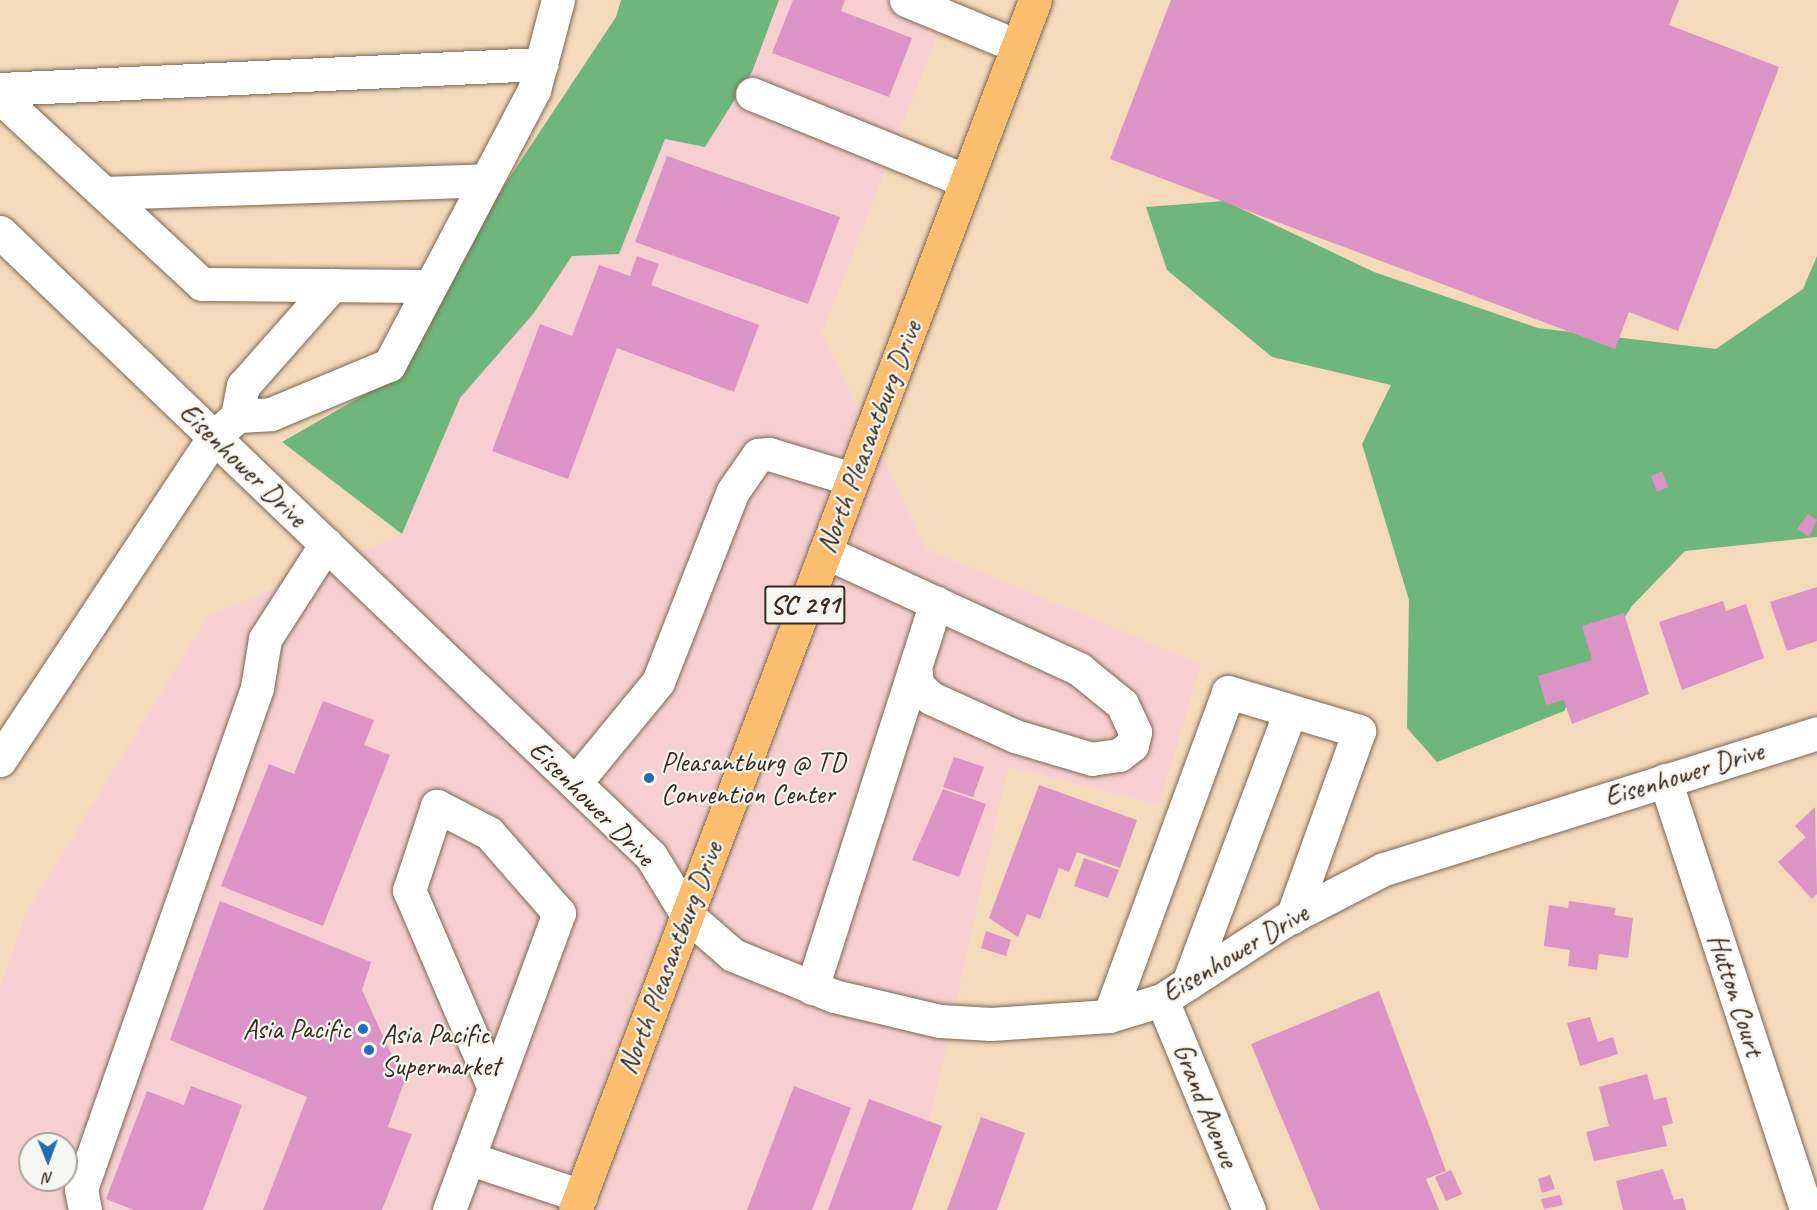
<!DOCTYPE html>
<html>
<head>
<meta charset="utf-8">
<style>
	body { margin:0 }
	#map { position:relative; width:1817px; height:1210px; overflow:hidden; background:#f4d9bb; font-family:Caveat,sans-serif }
	div>[style] { position:absolute }
	.built>* { inset:0; background:#f7cfd0 }
	.forest>* { inset:0; background:#6eb67b }
	.building>* { inset:0; background:#dc93c6 }
	.roads { filter:drop-shadow(0 0 2px #7c6755) drop-shadow(0 0 2px #7c6755) }
	.minor>* { height:33px; margin:-16.5px; padding:0 16.5px; transform-origin:16.5px; border-radius:16.5px; background:#fff }
	.major>* { height:33px; margin:-16.5px; padding:0 16.5px; transform-origin:16.5px; border-radius:16.5px; background:#fbbd6e }
	.dots>* { width:16px; height:16px; translate:-50% -50%; box-sizing:border-box; border:3px solid #f6f6f2; border-radius:50% }
	span { translate:-50% -50%; white-space:nowrap; text-align:center; line-height:1.15; -webkit-text-stroke:4.5px #f6f6f2; paint-order:stroke }
	.shield-label span { padding:2px 4px; background:#f6f6f2; border:2px solid; border-radius:4px; -webkit-text-stroke-width:0 }
	.shield-label { font-size:27px; color:#3b2a1e; font-weight:700 }
	.street-label { font-size:28px; color:#3b2a1e }
	.poi-label { font-size:28px; color:#3b2a1e }
	.left { translate:0 -50%; text-align:left }
	.right { translate:-100% -50%; text-align:right }
	.north { position:absolute; left:18px; top:1132px; width:60px; height:60px; box-sizing:border-box; background:#f6f6f2; border:2px solid #aba49d; border-radius:50%; rotate:179deg; font-size:16px; font-weight:700; line-height:24px; text-align:center; color:#3b2a1e }
	.north::after { content:''; display:block; margin:auto; width:21px; height:27px; background:#1f6fb2; clip-path:polygon(50% 0,100% 100%,50% 72%,0 100%) }
</style>
</head>
<body>
<div id="map">
	<div class="built">
		<i style="clip-path:polygon(evenodd,779px 0,951px 0,822px 334px,927px 549px,1201px 664px,1159px 805px,1008px 767px,910px 1210px,0 1210px,0 987px,26px 913px,208px 616px,402px 534px,460px 398px,534px 313px,572px 256px,619px 253px,665px 138px,752px 72px,779px 0,30px 1144px,66px 1144px,66px 1180px,30px 1180px,30px 1144px)"></i>
	</div>
	<div class="forest">
		<i style="clip-path:polygon(621px 0,779px 0,752px 72px,705px 147px,665px 139px,619px 254px,572px 256px,534px 313px,460px 398px,402px 534px,282px 442px,395px 377px,466px 243px,616px 17px)"></i>
		<i style="clip-path:polygon(1225px 201px,1374px 272px,1538px 328px,1716px 349px,1803px 289px,1817px 256px,1817px 537px,1685px 551px,1632px 606px,1564px 711px,1437px 762px,1407px 728px,1409px 600px,1362px 444px,1391px 385px,1272px 357px,1167px 270px,1146px 207px)"></i>
	</div>
	<div class="building">
		<i style="clip-path:polygon(793px 0,845px 0,841px 11px,912px 38px,889px 97px,772px 53px)"></i>
		<i style="clip-path:polygon(1171px 0,1679px 0,1669px 25px,1779px 67px,1678px 331px,1629px 312px,1615px 349px,1110px 159px)"></i>
		<i style="clip-path:polygon(667px 156px,840px 217px,808px 304px,635px 242px)"></i>
		<i style="clip-path:polygon(637px 256px,659px 264px,651px 285px,759px 325px,734px 392px,617px 348px,568px 479px,492px 451px,540px 324px,572px 336px,599px 265px,630px 276px)"></i>
		<i style="clip-path:polygon(1662px 471px,1668px 487px,1657px 492px,1651px 476px)"></i>
		<i style="clip-path:polygon(1808px 514px,1817px 520px,1809px 537px,1797px 529px)"></i>
		<i style="clip-path:polygon(1817px 587px,1817px 641px,1787px 651px,1770px 602px)"></i>
		<i style="clip-path:polygon(1723px 601px,1726px 611px,1746px 604px,1764px 658px,1682px 690px,1659px 622px)"></i>
		<i style="clip-path:polygon(1624px 613px,1649px 694px,1572px 724px,1564px 700px,1546px 705px,1538px 676px,1592px 660px,1582px 626px)"></i>
		<i style="clip-path:polygon(323px 701px,374px 720px,364px 745px,390px 755px,323px 926px,221px 886px,269px 764px,294px 774px)"></i>
		<i style="clip-path:polygon(954px 757px,984px 767px,973px 797px,943px 787px)"></i>
		<i style="clip-path:polygon(1039px 785px,1137px 820px,1120px 868px,1077px 852px,1069px 872px,1059px 868px,1040px 919px,1027px 914px,1018px 937px,989px 918px)"></i>
		<i style="clip-path:polygon(943px 789px,986px 804px,959px 877px,912px 860px)"></i>
		<i style="clip-path:polygon(1815px 807px,1817px 894px,1812px 899px,1778px 862px,1806px 837px,1795px 826px)"></i>
		<i style="clip-path:polygon(1084px 858px,1119px 870px,1108px 898px,1074px 886px)"></i>
		<i style="clip-path:polygon(220px 901px,371px 962px,362px 990px,404px 1082px,388px 1127px,412px 1134px,382px 1210px,263px 1210px,307px 1097px,170px 1040px)"></i>
		<i style="clip-path:polygon(1569px 901px,1616px 908px,1614px 915px,1633px 918px,1628px 958px,1599px 954px,1597px 970px,1568px 966px,1570px 950px,1544px 946px,1549px 905px,1568px 908px)"></i>
		<i style="clip-path:polygon(986px 931px,1011px 940px,1006px 956px,981px 948px)"></i>
		<i style="clip-path:polygon(1379px 991px,1446px 1171px,1426px 1179px,1439px 1210px,1320px 1210px,1251px 1044px)"></i>
		<i style="clip-path:polygon(1590px 1017px,1598px 1042px,1613px 1037px,1618px 1054px,1580px 1066px,1567px 1023px)"></i>
		<i style="clip-path:polygon(1647px 1074px,1654px 1100px,1666px 1097px,1673px 1123px,1662px 1126px,1667px 1146px,1594px 1161px,1586px 1132px,1609px 1126px,1599px 1087px)"></i>
		<i style="clip-path:polygon(191px 1086px,242px 1105px,203px 1210px,134px 1210px,106px 1199px,147px 1091px,184px 1105px)"></i>
		<i style="clip-path:polygon(794px 1086px,851px 1108px,812px 1210px,747px 1210px)"></i>
		<i style="clip-path:polygon(869px 1099px,942px 1126px,912px 1210px,828px 1210px)"></i>
		<i style="clip-path:polygon(981px 1117px,1025px 1133px,997px 1210px,947px 1210px)"></i>
		<i style="clip-path:polygon(1663px 1169px,1674px 1200px,1683px 1198px,1686px 1210px,1623px 1210px,1616px 1181px)"></i>
		<i style="clip-path:polygon(1451px 1170px,1462px 1194px,1446px 1201px,1435px 1177px)"></i>
		<i style="clip-path:polygon(1550px 1175px,1555px 1189px,1542px 1193px,1538px 1179px)"></i>
		<i style="clip-path:polygon(1560px 1195px,1563px 1205px,1544px 1209px,1541px 1199px)"></i>
	</div>
	<div class="roads">
		<div class="minor">
			<i style="left:906px;top:0;width:120px;rotate:22.5deg"></i>
			<i style="left:0;top:89px;width:542px;rotate:-2.65deg"></i>
			<i style="left:752px;top:94px;width:231px;rotate:22.1deg"></i>
			<i style="left:0;top:97px;width:275px;rotate:42.8deg"></i>
			<i style="left:202px;top:284px;width:228px;rotate:0.5deg"></i>
			<i style="left:104px;top:193px;width:382px;rotate:-1.9deg"></i>
			<i style="left:0;top:232px;width:902px;rotate:43.79deg"></i>
			<i style="left:651px;top:856px;width:69px;rotate:58.6deg"></i>
			<i style="left:687px;top:915px;width:61px;rotate:41deg"></i>
			<i style="left:733px;top:955px;width:109px;rotate:22.1deg"></i>
			<i style="left:834px;top:996px;width:109px;rotate:13.3deg"></i>
			<i style="left:940px;top:1021px;width:51px;rotate:3.4deg"></i>
			<i style="left:991px;top:1024px;width:118px;rotate:-3.9deg"></i>
			<i style="left:1109px;top:1016px;width:55px;rotate:-16.8deg"></i>
			<i style="left:1162px;top:1000px;width:147px;rotate:-33deg"></i>
			<i style="left:1285px;top:920px;width:111px;rotate:-27.3deg"></i>
			<i style="left:1384px;top:869px;width:454px;rotate:-17.4deg"></i>
			<i style="left:237px;top:416px;width:31px;rotate:-79deg"></i>
			<i style="left:243px;top:386px;width:135px;rotate:-48.6deg"></i>
			<i style="left:825px;top:552px;width:280px;rotate:24.7deg"></i>
			<i style="left:1079px;top:669px;width:55px;rotate:39.1deg"></i>
			<i style="left:1122px;top:704px;width:31px;rotate:65deg"></i>
			<i style="left:1135px;top:732px;width:13px;rotate:103deg"></i>
			<i style="left:1132px;top:745px;width:16px;rotate:142deg"></i>
			<i style="left:1119px;top:755px;width:27px;rotate:172deg"></i>
			<i style="left:1092px;top:759px;width:80px;rotate:-163.4deg"></i>
			<i style="left:1015px;top:736px;width:92px;rotate:-155.7deg"></i>
			<i style="left:931px;top:698px;width:19px;rotate:-137deg"></i>
			<i style="left:917px;top:685px;width:12px;rotate:-95deg"></i>
			<i style="left:0;top:760px;width:387px;rotate:-56.5deg"></i>
			<i style="left:214px;top:437px;width:31px;rotate:-42deg"></i>
			<i style="left:237px;top:416px;width:34px;rotate:-3deg"></i>
			<i style="left:271px;top:414px;width:128px;rotate:-22.6deg"></i>
			<i style="left:389px;top:365px;width:311px;rotate:-62.2deg"></i>
			<i style="left:534px;top:90px;width:93px;rotate:-75.1deg"></i>
			<i style="left:1665px;top:780px;width:453px;rotate:71.8deg"></i>
			<i style="left:575px;top:783px;width:131px;rotate:-50.6deg"></i>
			<i style="left:658px;top:682px;width:205px;rotate:-68.6deg"></i>
			<i style="left:733px;top:491px;width:44px;rotate:-55.2deg"></i>
			<i style="left:758px;top:455px;width:11px;rotate:-5deg"></i>
			<i style="left:769px;top:454px;width:87px;rotate:16.8deg"></i>
			<i style="left:1188px;top:983px;width:290px;rotate:-69.4deg"></i>
			<i style="left:812px;top:988px;width:405px;rotate:-72.2deg"></i>
			<i style="left:1162px;top:1000px;width:227px;rotate:67.5deg"></i>
			<i style="left:1109px;top:1016px;width:345px;rotate:-69.8deg"></i>
			<i style="left:1228px;top:692px;width:137px;rotate:16.6deg"></i>
			<i style="left:1359px;top:731px;width:198px;rotate:109.8deg"></i>
			<i style="left:468px;top:1158px;width:119px;rotate:18.6deg"></i>
			<i style="left:85px;top:1210px;width:21px;rotate:-101deg"></i>
			<i style="left:81px;top:1189px;width:531px;rotate:-70.64deg"></i>
			<i style="left:257px;top:688px;width:50px;rotate:-80.7deg"></i>
			<i style="left:265px;top:639px;width:113px;rotate:-57.3deg"></i>
			<i style="left:449px;top:1210px;width:317px;rotate:-69.7deg"></i>
			<i style="left:559px;top:913px;width:106px;rotate:-131.2deg"></i>
			<i style="left:489px;top:833px;width:59px;rotate:-152.6deg"></i>
			<i style="left:437px;top:806px;width:89px;rotate:108.4deg"></i>
			<i style="left:409px;top:890px;width:215px;rotate:66.8deg"></i>
		</div>
		<div class="major">
			<i style="left:575px;top:1210px;width:1294px;rotate:-69.18deg"></i>
		</div>
	</div>
	<div class="dots">
		<i style="left:649px;top:778px;background:#1f6fb2"></i>
		<i style="left:363px;top:1029px;background:#1f6fb2"></i>
		<i style="left:369px;top:1050px;background:#1f6fb2"></i>
	</div>
	<div class="shield-label">
		<span style="left:805px;top:605px">SC 291</span>
	</div>
	<div class="street-label">
		<span style="left:869px;top:437px;rotate:-69deg">North Pleasantburg Drive</span>
		<span style="left:243px;top:465px;rotate:44deg">Eisenhower Drive</span>
		<span style="left:1684px;top:774px;rotate:-17deg">Eisenhower Drive</span>
		<span style="left:592px;top:803px;rotate:45deg">Eisenhower Drive</span>
		<span style="left:1235px;top:953px;rotate:-31deg">Eisenhower Drive</span>
		<span style="left:670px;top:958px;rotate:-69deg">North Pleasantburg Drive</span>
		<span style="left:1736px;top:995px;rotate:72deg">Hutton Court</span>
		<span style="left:1206px;top:1105px;rotate:68deg">Grand Avenue</span>
	</div>
	<div class="poi-label">
		<span class="left" style="left:661px;top:778px">Pleasantburg @ TD<br>Convention Center</span>
		<span class="right" style="left:351px;top:1029px">Asia Pacific</span>
		<span class="left" style="left:381px;top:1050px">Asia Pacific<br>Supermarket</span>
	</div>
	<div class="north">N</div>
</div>
</body>
</html>
